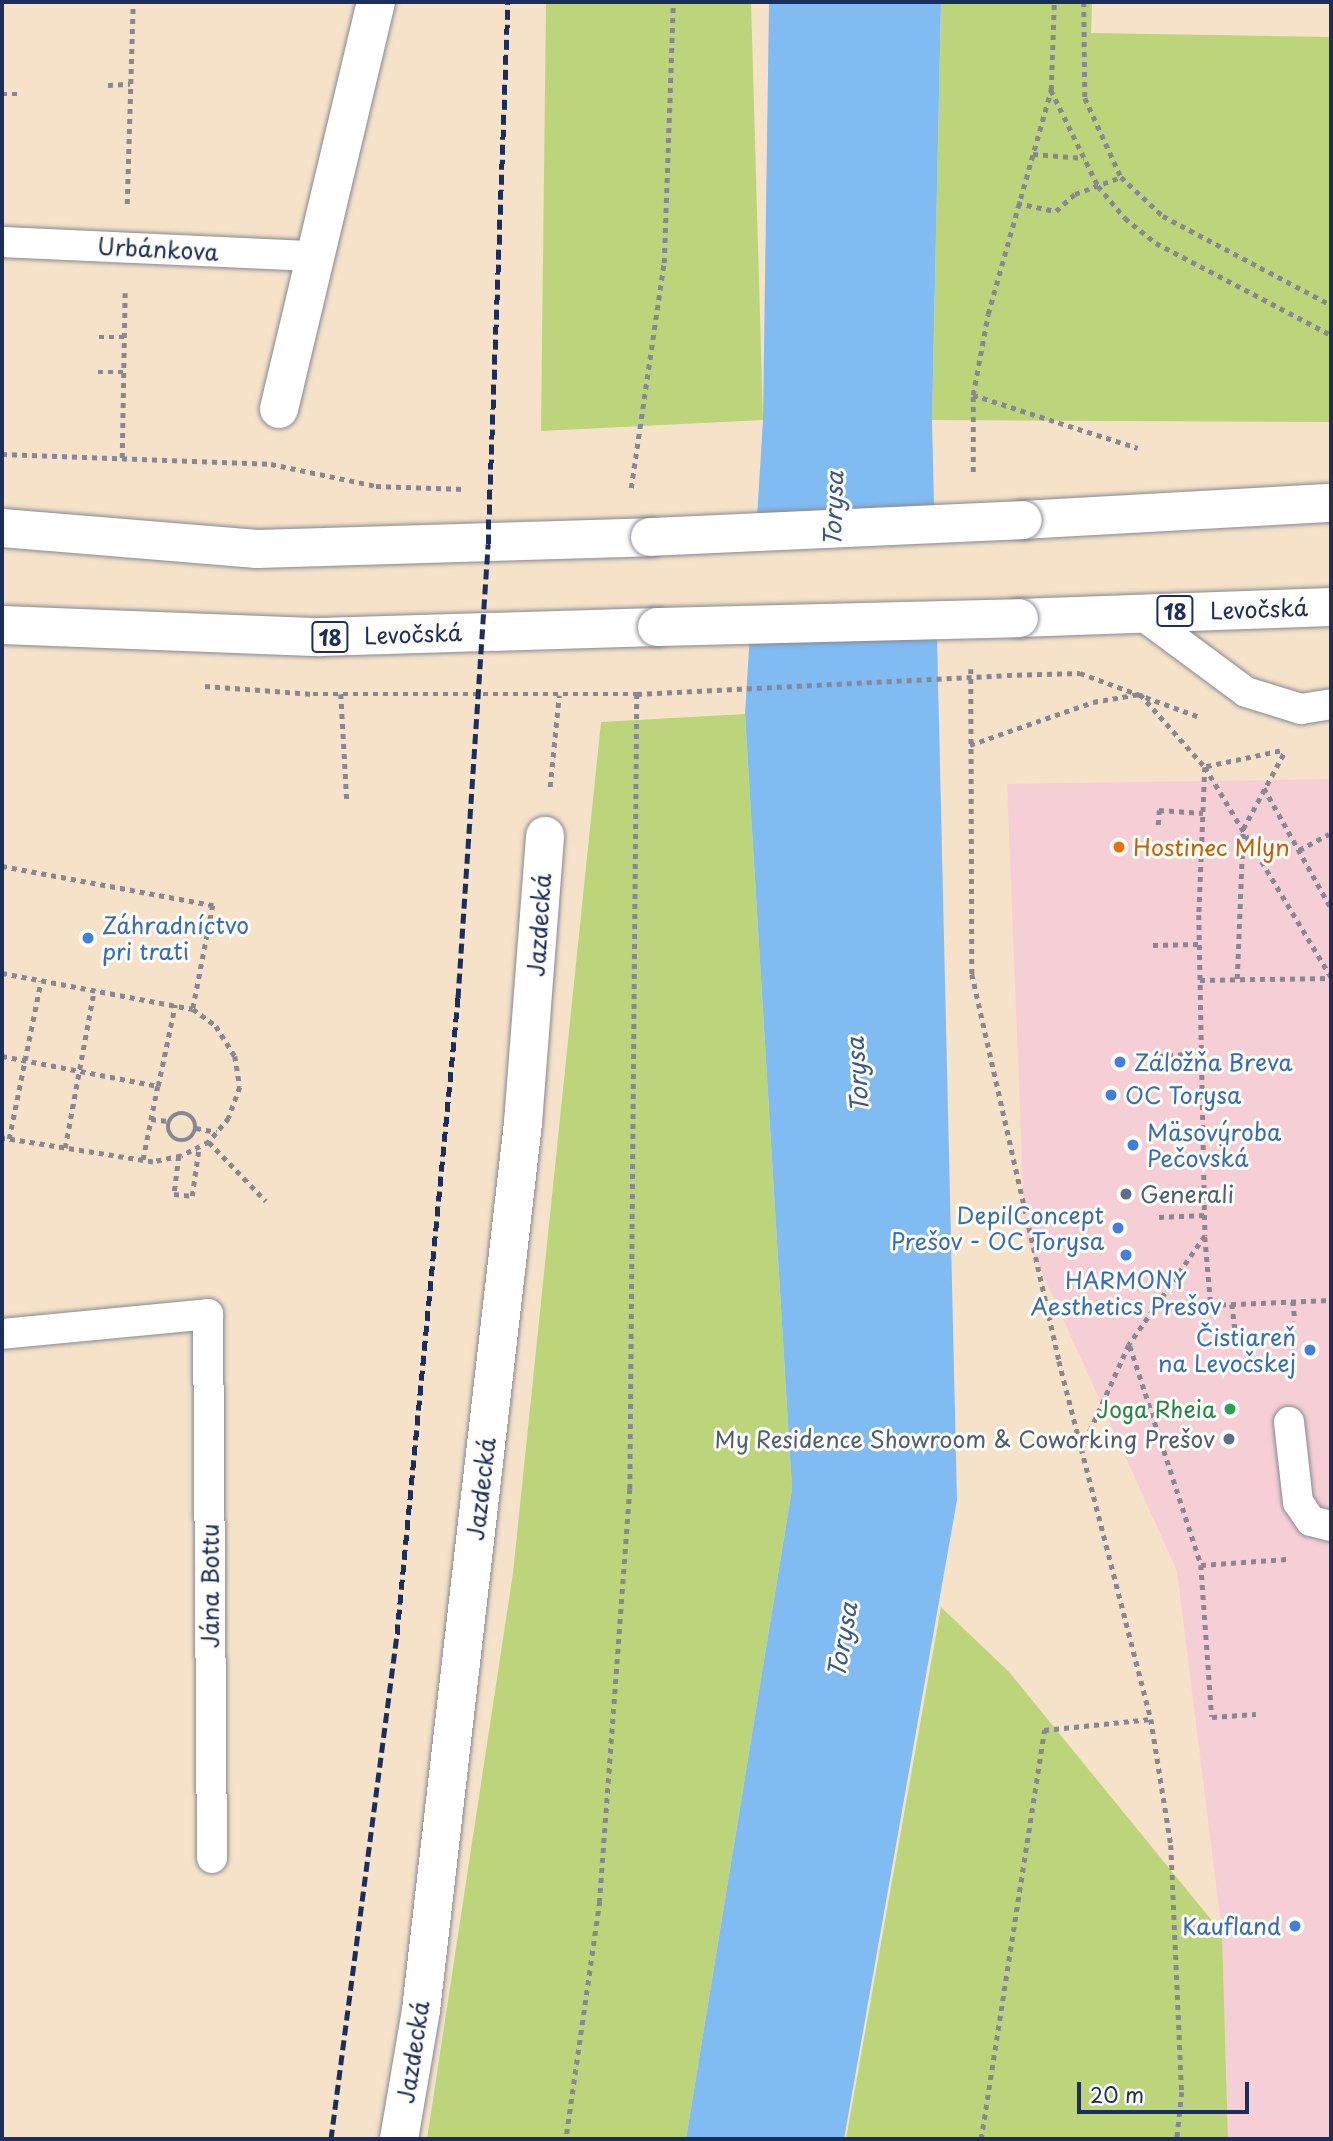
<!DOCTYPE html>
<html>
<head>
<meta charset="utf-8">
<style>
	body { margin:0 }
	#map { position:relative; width:1333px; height:2141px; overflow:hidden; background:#f5e2c9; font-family:"Playpen Sans",sans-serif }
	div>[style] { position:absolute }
	.built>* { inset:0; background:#f6cfd6 }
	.green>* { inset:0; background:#bcd57a }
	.water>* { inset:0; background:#80bbf2 }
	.pier>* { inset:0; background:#f5e2c9 }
	.path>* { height:4.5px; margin-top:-2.25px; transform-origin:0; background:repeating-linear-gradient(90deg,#888894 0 5px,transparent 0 10px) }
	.path>.ring { margin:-2.25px; padding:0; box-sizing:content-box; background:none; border:4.5px solid #888894; border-radius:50% }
	.roads { filter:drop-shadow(0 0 2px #888894) drop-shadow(0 0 2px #888894) }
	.lane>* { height:30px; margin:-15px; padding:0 15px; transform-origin:15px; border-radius:15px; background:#fff }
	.street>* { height:38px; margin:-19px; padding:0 19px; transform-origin:19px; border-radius:19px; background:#fff }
	.primary>* { height:38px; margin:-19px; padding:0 19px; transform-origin:19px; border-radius:19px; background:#fff }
	.rail>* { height:5px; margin-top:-2.5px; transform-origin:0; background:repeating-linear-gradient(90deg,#1b2f5e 0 10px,transparent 0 15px) }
	.path-bridge>* { height:4.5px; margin-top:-2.25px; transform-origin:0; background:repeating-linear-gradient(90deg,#888894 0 5px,transparent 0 10px) }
	.bridges { filter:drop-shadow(0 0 2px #888894) drop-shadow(0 0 2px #888894) }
	.primary-bridge>* { height:38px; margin:-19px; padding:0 19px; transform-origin:19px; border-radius:19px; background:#fff }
	.dots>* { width:19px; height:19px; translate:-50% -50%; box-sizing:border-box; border:4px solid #fdfcf7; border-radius:50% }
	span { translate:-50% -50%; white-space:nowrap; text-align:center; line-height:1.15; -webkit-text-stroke:6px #fdfcf7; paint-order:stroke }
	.shield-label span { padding:2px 5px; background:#fdfcf7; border:2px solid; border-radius:5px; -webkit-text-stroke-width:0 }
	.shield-label { font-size:21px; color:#1b2f5e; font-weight:700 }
	.street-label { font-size:23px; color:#1b2f5e }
	.food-label { font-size:23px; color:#c56008 }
	.left { translate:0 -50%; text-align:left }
	.shop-label { font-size:23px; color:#366cbe }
	.right { translate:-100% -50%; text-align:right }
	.service-label { font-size:23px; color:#4e5e75 }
	.leisure-label { font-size:23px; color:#27864d }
	.water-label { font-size:24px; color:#39598a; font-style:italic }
	.frame { position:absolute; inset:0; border:4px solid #1b2f5e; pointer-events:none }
	.scale { position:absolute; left:1077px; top:2082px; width:172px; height:32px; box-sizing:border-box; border:4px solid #1b2f5e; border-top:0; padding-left:9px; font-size:21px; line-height:24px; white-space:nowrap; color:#1b2f5e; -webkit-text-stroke:5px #fdfcf7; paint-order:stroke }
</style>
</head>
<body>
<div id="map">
	<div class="built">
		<i style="clip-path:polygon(1331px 779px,1331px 2139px,1228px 2139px,1222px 1933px,1177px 1571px,1025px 1235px,1007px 784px)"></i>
	</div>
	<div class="green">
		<i style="clip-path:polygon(546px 2px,751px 2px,763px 420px,541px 431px)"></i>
		<i style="clip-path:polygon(941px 2px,1092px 2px,1091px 33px,1331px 37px,1331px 422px,932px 420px)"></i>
		<i style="clip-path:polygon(745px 714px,792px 1489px,686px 2139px,427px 2139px,513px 1573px,601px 722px)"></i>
		<i style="clip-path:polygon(941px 1607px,1009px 1672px,1222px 1933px,1228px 2139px,846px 2139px)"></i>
	</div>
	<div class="water">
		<i style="clip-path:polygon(769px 2px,941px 2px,932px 420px,957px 1500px,844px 2139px,686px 2139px,792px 1489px,745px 714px,763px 420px)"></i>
	</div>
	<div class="pier">
		<i style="clip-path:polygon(939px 524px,942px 628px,747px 627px,753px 533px)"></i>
	</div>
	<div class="path">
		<i style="left:1084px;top:2px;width:96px;rotate:89.4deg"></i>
		<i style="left:1085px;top:98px;width:87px;rotate:65.5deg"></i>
		<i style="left:1121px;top:177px;width:57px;rotate:42.9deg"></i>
		<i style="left:1163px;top:216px;width:190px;rotate:27.9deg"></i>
		<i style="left:108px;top:85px;width:22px;rotate:-3deg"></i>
		<i style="left:1051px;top:90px;width:107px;rotate:63.9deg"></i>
		<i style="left:1098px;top:186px;width:42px;rotate:49.8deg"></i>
		<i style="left:1125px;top:218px;width:40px;rotate:39deg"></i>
		<i style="left:1156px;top:243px;width:198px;rotate:27.7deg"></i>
		<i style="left:2px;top:94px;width:19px"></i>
		<i style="left:1033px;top:154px;width:51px;rotate:4.5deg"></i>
		<i style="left:1017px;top:203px;width:40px;rotate:12deg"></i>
		<i style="left:1056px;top:211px;width:25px;rotate:-42deg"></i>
		<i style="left:1075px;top:194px;width:49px;rotate:-20.3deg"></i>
		<i style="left:127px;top:204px;width:202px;rotate:-88.3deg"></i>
		<i style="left:99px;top:337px;width:25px"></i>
		<i style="left:98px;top:372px;width:25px"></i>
		<i style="left:973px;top:395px;width:173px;rotate:17.8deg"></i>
		<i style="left:2px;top:454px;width:269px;rotate:2.1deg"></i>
		<i style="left:271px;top:464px;width:107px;rotate:11.8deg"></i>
		<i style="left:376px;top:486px;width:88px;rotate:2deg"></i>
		<i style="left:122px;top:458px;width:165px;rotate:-89deg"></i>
		<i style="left:973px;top:472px;width:77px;rotate:-90deg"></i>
		<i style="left:973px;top:395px;width:82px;rotate:-79.5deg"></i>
		<i style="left:988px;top:314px;width:233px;rotate:-74.3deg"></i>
		<i style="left:1051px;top:90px;width:88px;rotate:-88deg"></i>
		<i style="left:631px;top:488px;width:227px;rotate:-81.7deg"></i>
		<i style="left:664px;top:263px;width:261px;rotate:-88deg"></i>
		<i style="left:971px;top:669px;width:305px;rotate:89.8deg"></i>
		<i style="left:972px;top:974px;width:397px;rotate:77.3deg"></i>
		<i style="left:1059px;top:1361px;width:370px;rotate:75.6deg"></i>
		<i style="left:1151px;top:1719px;width:128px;rotate:81deg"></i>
		<i style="left:1171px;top:1845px;width:247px;rotate:87.5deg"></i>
		<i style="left:1182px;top:2092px;width:47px;rotate:96.1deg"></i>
		<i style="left:1007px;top:675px;width:73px;rotate:-1.6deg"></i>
		<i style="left:1080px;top:673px;width:125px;rotate:20.2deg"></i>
		<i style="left:205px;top:686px;width:108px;rotate:4.2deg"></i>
		<i style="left:313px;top:694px;width:324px"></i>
		<i style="left:637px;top:694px;width:795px;rotate:90.5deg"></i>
		<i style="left:630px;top:1489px;width:413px;rotate:94.2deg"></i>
		<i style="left:600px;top:1901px;width:240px;rotate:98.1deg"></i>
		<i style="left:341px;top:694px;width:108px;rotate:86.8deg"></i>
		<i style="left:970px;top:745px;width:130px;rotate:-19.3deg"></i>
		<i style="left:1093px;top:702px;width:48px;rotate:-9.7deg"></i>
		<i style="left:1140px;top:694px;width:98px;rotate:48.3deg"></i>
		<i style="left:1205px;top:767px;width:148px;rotate:92.3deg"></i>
		<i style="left:1199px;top:915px;width:321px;rotate:88.9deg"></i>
		<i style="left:1205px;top:1236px;width:133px;rotate:124.9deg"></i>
		<i style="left:1129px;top:1345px;width:114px;rotate:114.3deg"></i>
		<i style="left:1280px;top:751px;width:77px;rotate:168deg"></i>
		<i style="left:1205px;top:767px;width:245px;rotate:59deg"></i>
		<i style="left:550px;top:787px;width:92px;rotate:-84.4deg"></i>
		<i style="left:1264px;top:788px;width:137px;rotate:60.8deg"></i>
		<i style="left:1158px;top:825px;width:15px;rotate:-86deg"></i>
		<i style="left:1159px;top:810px;width:44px;rotate:3.9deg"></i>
		<i style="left:1299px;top:850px;width:34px;rotate:-28deg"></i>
		<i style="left:2px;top:866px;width:215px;rotate:10.5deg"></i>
		<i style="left:213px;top:905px;width:106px;rotate:100.9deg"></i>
		<i style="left:1153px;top:945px;width:46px;rotate:-1.2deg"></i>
		<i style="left:2px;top:973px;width:194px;rotate:10.7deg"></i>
		<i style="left:193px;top:1009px;width:29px;rotate:36deg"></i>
		<i style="left:216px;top:1026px;width:36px;rotate:58deg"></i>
		<i style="left:235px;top:1056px;width:31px;rotate:81deg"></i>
		<i style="left:240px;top:1087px;width:33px;rotate:110deg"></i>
		<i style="left:229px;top:1118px;width:31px;rotate:130deg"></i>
		<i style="left:209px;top:1142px;width:31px;rotate:153deg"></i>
		<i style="left:181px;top:1156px;width:29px;rotate:168deg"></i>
		<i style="left:153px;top:1162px;width:153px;rotate:-171deg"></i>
		<i style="left:1237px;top:979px;width:150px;rotate:-87.7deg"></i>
		<i style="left:1243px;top:829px;width:89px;rotate:-61.7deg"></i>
		<i style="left:1200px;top:980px;width:131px;rotate:-0.9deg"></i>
		<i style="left:2px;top:1056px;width:159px;rotate:10.9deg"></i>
		<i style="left:158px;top:1086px;width:76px;rotate:101.3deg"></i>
		<i style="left:1158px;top:1056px;width:44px;rotate:-3.9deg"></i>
		<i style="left:158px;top:1086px;width:83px;rotate:-78.1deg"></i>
		<i class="ring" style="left:168px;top:1113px;width:23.5px;height:23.5px"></i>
		<i style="left:151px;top:1119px;width:17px;rotate:7deg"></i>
		<i style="left:196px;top:1128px;width:21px;rotate:11deg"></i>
		<i style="left:1159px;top:1134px;width:44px;rotate:-3.9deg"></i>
		<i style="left:9px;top:1139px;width:161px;rotate:-78.6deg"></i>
		<i style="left:209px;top:1142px;width:82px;rotate:46deg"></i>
		<i style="left:65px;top:1148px;width:161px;rotate:-79.6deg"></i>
		<i style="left:179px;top:1156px;width:38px;rotate:97deg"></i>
		<i style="left:174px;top:1194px;width:18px;rotate:6deg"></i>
		<i style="left:192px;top:1196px;width:49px;rotate:-81.9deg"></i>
		<i style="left:1159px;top:1217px;width:46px;rotate:-2.5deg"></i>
		<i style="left:1205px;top:1237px;width:68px;rotate:85deg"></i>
		<i style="left:1211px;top:1305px;width:120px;rotate:-2.4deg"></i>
		<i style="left:1293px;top:1301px;width:20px;rotate:84deg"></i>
		<i style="left:1232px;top:1304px;width:24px;rotate:83deg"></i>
		<i style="left:1130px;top:1346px;width:230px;rotate:72deg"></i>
		<i style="left:1201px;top:1565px;width:86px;rotate:-4deg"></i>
		<i style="left:1201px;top:1565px;width:152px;rotate:85.9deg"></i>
		<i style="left:1212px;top:1717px;width:44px;rotate:-3.9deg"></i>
		<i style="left:981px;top:2139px;width:414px;rotate:-81.2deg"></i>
		<i style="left:1044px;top:1730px;width:108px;rotate:-5.9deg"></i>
	</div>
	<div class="roads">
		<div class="lane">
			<i style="left:2px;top:242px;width:313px;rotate:2.6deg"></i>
			<i style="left:1138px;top:612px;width:134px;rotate:36.5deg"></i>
			<i style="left:1246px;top:692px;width:58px;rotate:17.2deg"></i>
			<i style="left:1301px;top:709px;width:30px;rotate:-9deg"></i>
			<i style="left:2px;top:1334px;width:207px;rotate:-5.5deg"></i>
			<i style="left:208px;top:1314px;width:544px;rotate:89.58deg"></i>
			<i style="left:1289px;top:1422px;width:81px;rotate:83.6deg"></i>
			<i style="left:1298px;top:1502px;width:23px;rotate:56deg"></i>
			<i style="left:1311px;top:1521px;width:21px;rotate:14deg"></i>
		</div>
		<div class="street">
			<i style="left:279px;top:409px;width:418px;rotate:-76.6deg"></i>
			<i style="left:399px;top:2139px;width:131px;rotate:-80.3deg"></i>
			<i style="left:421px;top:2010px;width:893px;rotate:-83.44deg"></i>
			<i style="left:523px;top:1123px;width:288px;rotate:-85.6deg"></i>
		</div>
		<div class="primary">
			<i style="left:1023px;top:520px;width:308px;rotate:-3.2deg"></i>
			<i style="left:2px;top:528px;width:256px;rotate:4.7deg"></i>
			<i style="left:257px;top:549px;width:393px;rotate:-1.7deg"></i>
			<i style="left:1019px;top:618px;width:312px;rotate:-2deg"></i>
			<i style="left:2px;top:625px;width:318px;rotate:2.2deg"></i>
			<i style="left:320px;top:637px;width:337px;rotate:-1.7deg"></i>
		</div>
	</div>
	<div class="rail">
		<i style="left:331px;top:2139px;width:509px;rotate:-82.55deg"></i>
		<i style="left:397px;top:1634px;width:639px;rotate:-84.52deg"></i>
		<i style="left:458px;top:998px;width:455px;rotate:-86.2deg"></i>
		<i style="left:488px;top:544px;width:542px;rotate:-87.89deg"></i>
	</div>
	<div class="path-bridge">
		<i style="left:637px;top:694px;width:370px;rotate:-2.9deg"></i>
	</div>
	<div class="bridges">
		<div class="primary-bridge">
			<i style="left:650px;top:537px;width:373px;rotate:-2.6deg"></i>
			<i style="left:657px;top:627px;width:362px;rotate:-1.4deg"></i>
		</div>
	</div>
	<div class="dots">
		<i style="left:1119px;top:847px;background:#e8710a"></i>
		<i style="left:88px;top:938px;background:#3f7fe0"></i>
		<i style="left:1120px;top:1062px;background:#3f7fe0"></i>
		<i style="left:1111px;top:1095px;background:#3f7fe0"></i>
		<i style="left:1133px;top:1145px;background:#3f7fe0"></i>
		<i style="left:1126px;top:1194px;background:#5c6f8a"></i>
		<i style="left:1118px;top:1228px;background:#3f7fe0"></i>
		<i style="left:1126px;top:1255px;background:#3f7fe0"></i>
		<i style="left:1310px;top:1350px;background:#3f7fe0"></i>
		<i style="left:1230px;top:1409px;background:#2e9e5b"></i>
		<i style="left:1229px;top:1439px;background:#5c6f8a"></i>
		<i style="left:1295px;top:1926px;background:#3f7fe0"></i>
	</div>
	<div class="shield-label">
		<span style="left:1175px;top:611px">18</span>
		<span style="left:330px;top:637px">18</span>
	</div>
	<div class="street-label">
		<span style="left:158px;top:249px;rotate:3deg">Urbánkova</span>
		<span style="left:1259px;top:609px;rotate:-2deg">Levočská</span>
		<span style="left:413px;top:634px;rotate:-2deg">Levočská</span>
		<span style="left:539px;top:925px;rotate:-86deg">Jazdecká</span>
		<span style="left:481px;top:1489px;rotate:-83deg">Jazdecká</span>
		<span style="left:210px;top:1586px;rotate:-90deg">Jána Bottu</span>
		<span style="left:413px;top:2052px;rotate:-81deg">Jazdecká</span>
	</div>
	<div class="food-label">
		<span class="left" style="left:1133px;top:847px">Hostinec Mlyn</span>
	</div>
	<div class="shop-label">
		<span class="left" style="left:102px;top:938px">Záhradníctvo<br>pri trati</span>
		<span class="left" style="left:1134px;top:1062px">Záložňa Breva</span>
		<span class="left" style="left:1125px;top:1095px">OC Torysa</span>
		<span class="left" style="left:1147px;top:1145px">Mäsovýroba<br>Pečovská</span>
		<span class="right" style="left:1104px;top:1228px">DepilConcept<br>Prešov - OC Torysa</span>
		<span style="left:1126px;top:1293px">HARMONY<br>Aesthetics Prešov</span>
		<span class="right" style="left:1296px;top:1350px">Čistiareň<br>na Levočskej</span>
		<span class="right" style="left:1281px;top:1926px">Kaufland</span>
	</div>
	<div class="service-label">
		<span class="left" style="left:1140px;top:1194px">Generali</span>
		<span class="right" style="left:1215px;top:1439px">My Residence Showroom &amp; Coworking Prešov</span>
	</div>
	<div class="leisure-label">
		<span class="right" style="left:1216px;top:1409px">Joga Rheia</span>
	</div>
	<div class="water-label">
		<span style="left:833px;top:509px;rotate:-88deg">Torysa</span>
		<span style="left:857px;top:1075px;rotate:-94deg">Torysa</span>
		<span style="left:842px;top:1640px;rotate:-80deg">Torysa</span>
	</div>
	<div class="frame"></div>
	<div class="scale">20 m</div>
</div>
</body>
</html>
